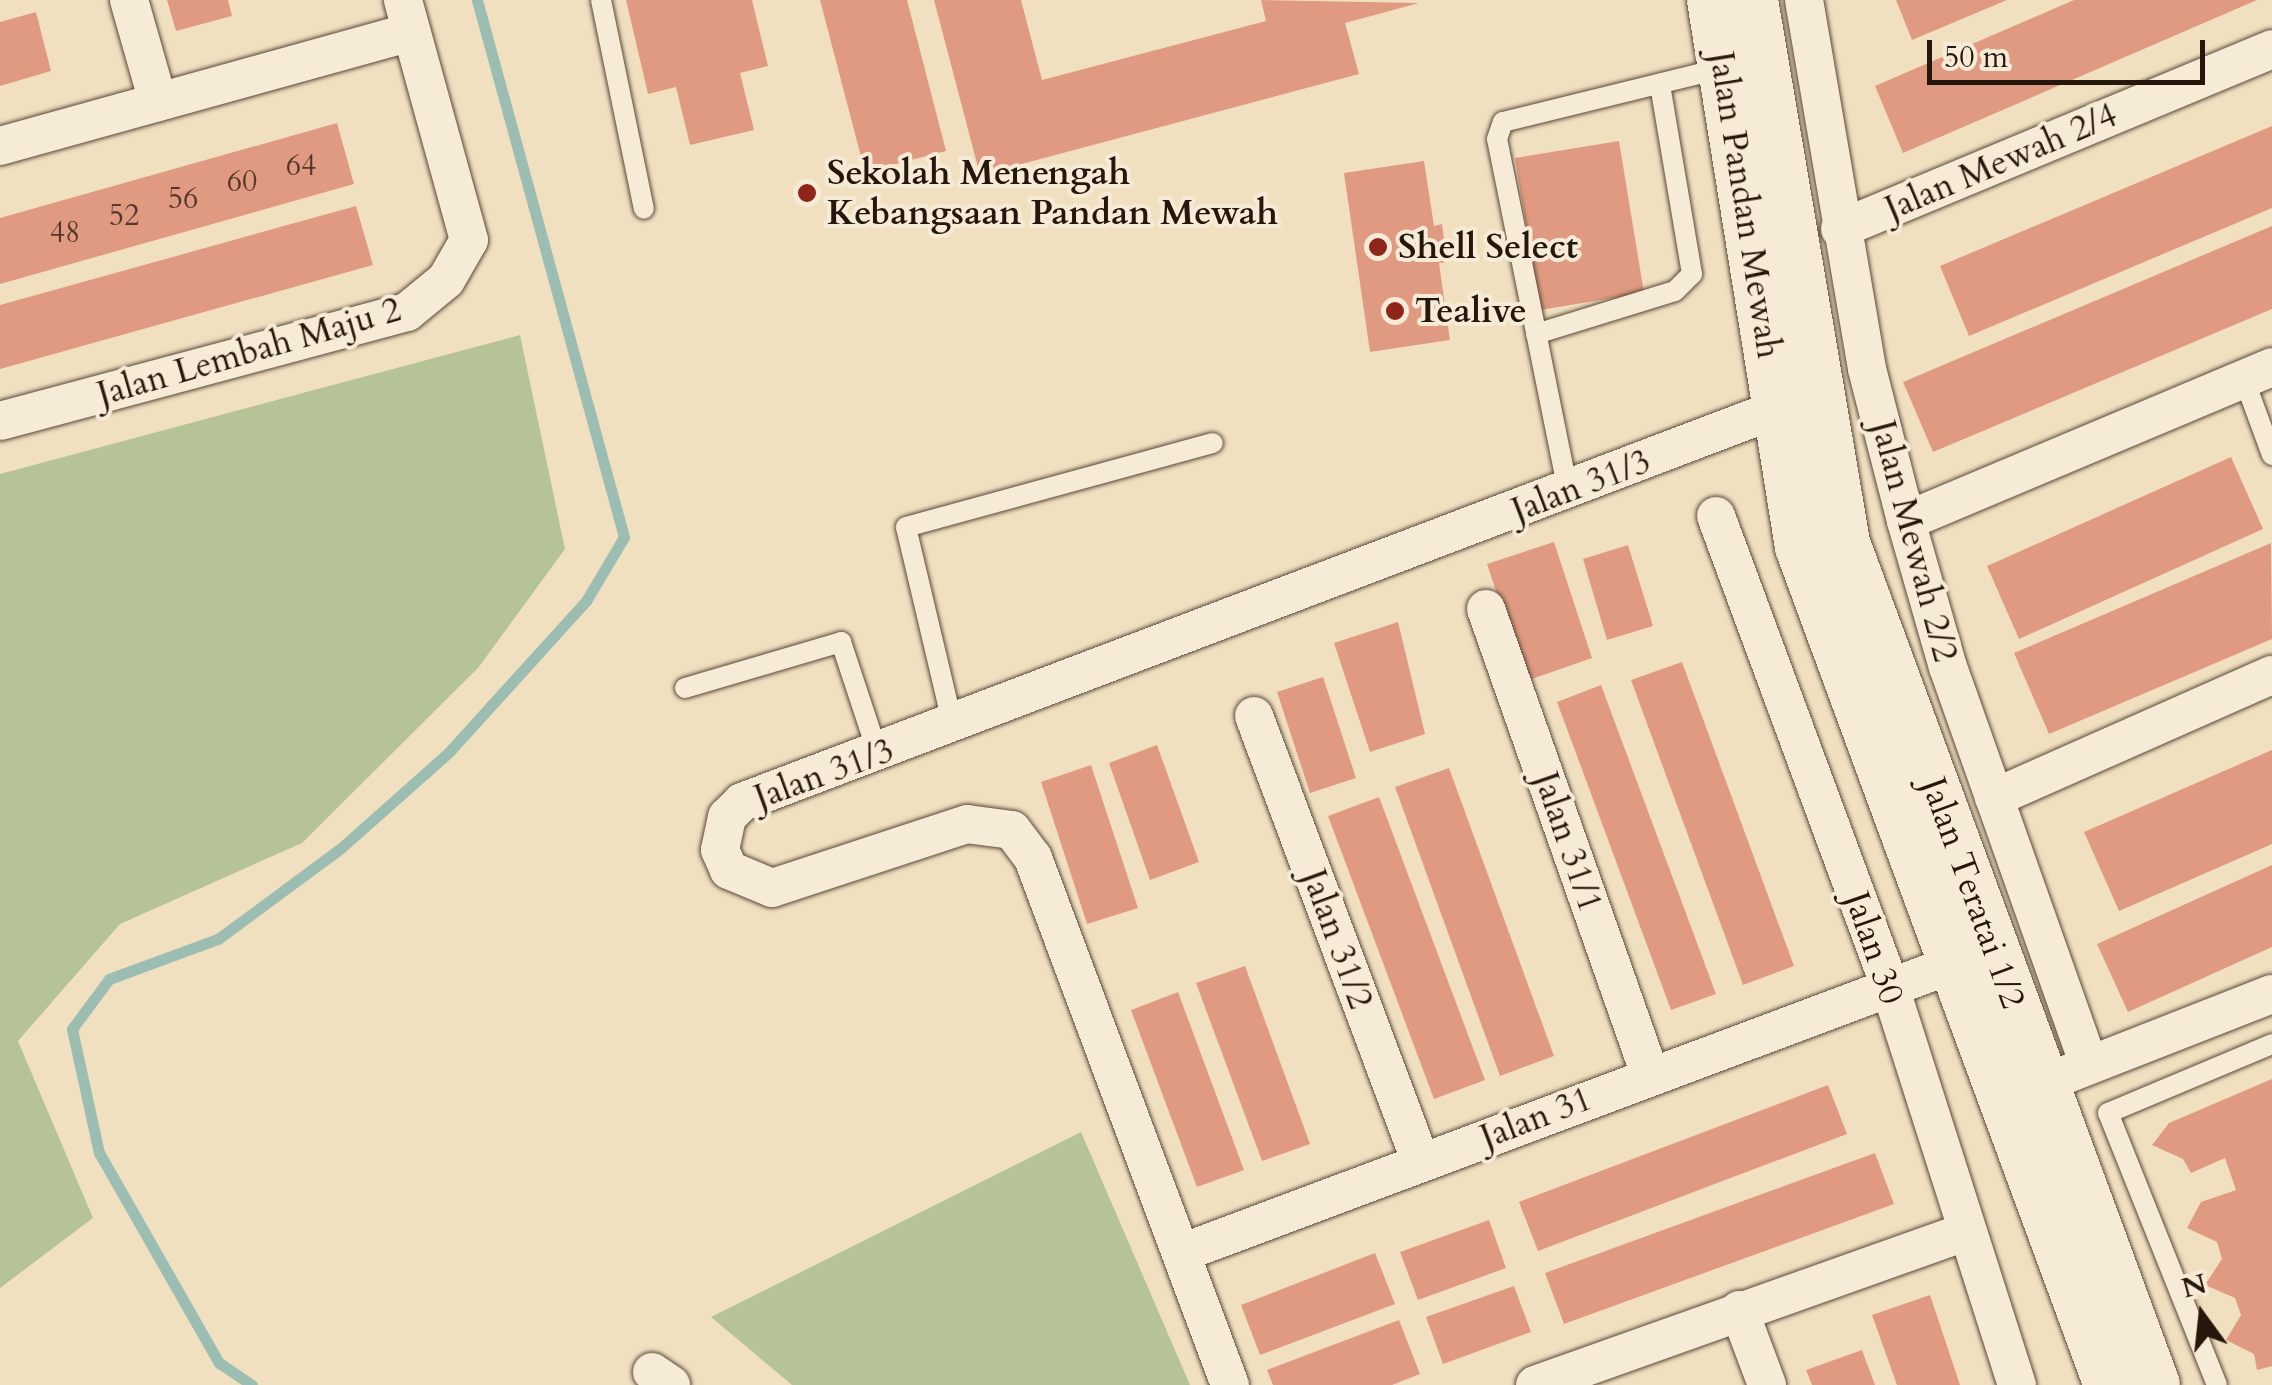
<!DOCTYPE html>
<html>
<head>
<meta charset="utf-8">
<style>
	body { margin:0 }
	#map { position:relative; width:2272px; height:1385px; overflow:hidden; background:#f1e0c0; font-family:Cardo,serif }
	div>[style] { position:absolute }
	.green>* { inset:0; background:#b6c396 }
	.stream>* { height:11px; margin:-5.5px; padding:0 5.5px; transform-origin:5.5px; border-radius:5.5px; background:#9bbdb2 }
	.building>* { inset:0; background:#e19a82 }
	.roads { filter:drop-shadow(0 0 2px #594939) drop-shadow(0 0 2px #594939) }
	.service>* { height:20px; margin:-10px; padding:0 10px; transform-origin:10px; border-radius:10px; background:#f6ebd6 }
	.minor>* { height:38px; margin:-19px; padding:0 19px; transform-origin:19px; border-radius:19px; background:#f6ebd6 }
	.secondary>* { height:52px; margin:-26px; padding:0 26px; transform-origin:26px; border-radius:26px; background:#f6ebd6 }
	.dots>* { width:28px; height:28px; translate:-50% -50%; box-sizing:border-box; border:5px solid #f6ebd6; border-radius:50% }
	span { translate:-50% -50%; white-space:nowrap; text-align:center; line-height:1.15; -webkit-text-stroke:8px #f6ebd6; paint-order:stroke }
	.number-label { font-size:30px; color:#55382a }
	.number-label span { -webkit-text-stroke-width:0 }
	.street-label { font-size:35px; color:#26170c }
	.poi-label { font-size:35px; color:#26170c; font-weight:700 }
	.left { translate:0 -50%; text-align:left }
	.north { position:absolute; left:2152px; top:1265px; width:100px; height:100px; -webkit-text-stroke:8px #f6ebd6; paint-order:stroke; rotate:345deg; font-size:28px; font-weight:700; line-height:40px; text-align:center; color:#26170c }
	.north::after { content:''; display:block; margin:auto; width:35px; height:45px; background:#26170c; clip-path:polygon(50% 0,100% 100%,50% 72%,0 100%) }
	.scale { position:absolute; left:1927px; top:40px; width:278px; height:45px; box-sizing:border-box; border:5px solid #26170c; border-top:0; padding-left:12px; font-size:30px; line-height:35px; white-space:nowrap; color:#26170c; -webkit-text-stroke:8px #f6ebd6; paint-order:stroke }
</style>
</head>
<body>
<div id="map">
	<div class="green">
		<i style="clip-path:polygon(520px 335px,565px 549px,478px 668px,302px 843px,120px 924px,18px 1041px,93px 1218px,0 1288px,0 474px)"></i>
		<i style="clip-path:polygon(1081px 1132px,1190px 1385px,792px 1385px,711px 1317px)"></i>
	</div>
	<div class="stream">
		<i style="left:252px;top:1385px;width:40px;rotate:-146deg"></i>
		<i style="left:219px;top:1363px;width:242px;rotate:-119.7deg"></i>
		<i style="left:99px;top:1153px;width:127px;rotate:-102.3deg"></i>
		<i style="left:72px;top:1029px;width:62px;rotate:-53.5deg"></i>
		<i style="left:109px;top:979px;width:116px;rotate:-20.2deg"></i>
		<i style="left:218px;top:939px;width:153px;rotate:-36.5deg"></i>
		<i style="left:341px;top:848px;width:144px;rotate:-41.6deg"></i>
		<i style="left:449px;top:752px;width:204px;rotate:-47.8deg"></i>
		<i style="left:586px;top:601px;width:74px;rotate:-59.3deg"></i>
		<i style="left:624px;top:537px;width:557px;rotate:-105.31deg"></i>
	</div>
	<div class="building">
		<i style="clip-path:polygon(167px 0,228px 0,232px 16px,176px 31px)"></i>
		<i style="clip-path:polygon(626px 0,752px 0,768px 66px,740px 73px,754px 130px,690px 145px,676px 87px,648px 94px)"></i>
		<i style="clip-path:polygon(820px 0,907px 0,946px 151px,865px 172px)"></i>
		<i style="clip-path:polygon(934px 0,1021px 0,1042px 80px,1266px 21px,1261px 0,1419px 3px,1345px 23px,1359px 74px,980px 175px)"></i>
		<i style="clip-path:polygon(1896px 0,2007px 0,1912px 40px)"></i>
		<i style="clip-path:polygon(2074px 0,2257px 0,1903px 153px,1875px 86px)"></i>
		<i style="clip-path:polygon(36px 12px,51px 71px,0 86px,0 22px)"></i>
		<i style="clip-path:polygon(337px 123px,354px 184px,0 284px,0 218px)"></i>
		<i style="clip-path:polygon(2272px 126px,2272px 208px,1969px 336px,1940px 266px)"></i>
		<i style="clip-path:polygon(1619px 141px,1644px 293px,1540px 310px,1515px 158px)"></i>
		<i style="clip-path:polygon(1424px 161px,1434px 226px,1442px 224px,1447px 262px,1439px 263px,1450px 340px,1370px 352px,1344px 173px)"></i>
		<i style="clip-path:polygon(356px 206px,373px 265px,0 369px,0 305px)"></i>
		<i style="clip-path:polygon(2272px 226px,2272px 309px,1933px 452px,1903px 382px)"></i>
		<i style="clip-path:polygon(2231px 457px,2263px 529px,2019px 639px,1987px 566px)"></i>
		<i style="clip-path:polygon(1554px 542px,1592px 658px,1526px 681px,1487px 564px)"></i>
		<i style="clip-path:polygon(2271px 543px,2272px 639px,2049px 734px,2014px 653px)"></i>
		<i style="clip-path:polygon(1628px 545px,1653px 626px,1607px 640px,1583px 559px)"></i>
		<i style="clip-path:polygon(1398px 622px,1425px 734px,1370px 752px,1334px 643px)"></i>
		<i style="clip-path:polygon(1682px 662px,1794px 966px,1743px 985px,1631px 680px)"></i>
		<i style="clip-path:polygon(1323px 677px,1356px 778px,1310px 793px,1277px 692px)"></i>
		<i style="clip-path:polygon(1601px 685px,1716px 994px,1671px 1010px,1557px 702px)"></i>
		<i style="clip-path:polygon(1157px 745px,1199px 862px,1150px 880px,1109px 763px)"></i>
		<i style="clip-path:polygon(2272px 750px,2272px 844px,2119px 911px,2084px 832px)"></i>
		<i style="clip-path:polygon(1091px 765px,1138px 908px,1087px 924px,1041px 782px)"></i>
		<i style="clip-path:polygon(1449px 768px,1554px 1056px,1500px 1076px,1395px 787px)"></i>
		<i style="clip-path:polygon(1379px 797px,1485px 1080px,1434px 1099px,1328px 816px)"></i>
		<i style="clip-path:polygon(2272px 865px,2272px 947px,2128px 1012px,2097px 944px)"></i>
		<i style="clip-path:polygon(1245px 966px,1310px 1144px,1262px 1161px,1196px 983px)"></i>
		<i style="clip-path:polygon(1178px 992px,1244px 1170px,1197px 1187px,1131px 1010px)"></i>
		<i style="clip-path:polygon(2272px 1079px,2272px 1366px,2257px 1370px,2254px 1354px,2226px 1340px,2241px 1315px,2235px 1298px,2205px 1285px,2222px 1259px,2217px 1242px,2187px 1228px,2201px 1202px,2236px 1190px,2225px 1158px,2191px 1173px,2183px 1159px,2152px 1145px,2169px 1123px)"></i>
		<i style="clip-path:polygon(1828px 1085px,1847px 1134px,1538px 1251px,1519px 1202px)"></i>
		<i style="clip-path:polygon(1875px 1153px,1894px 1204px,1564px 1324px,1545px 1273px)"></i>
		<i style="clip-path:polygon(1489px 1220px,1506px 1268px,1418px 1300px,1400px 1252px)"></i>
		<i style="clip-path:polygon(1375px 1253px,1395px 1304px,1260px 1355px,1241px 1305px)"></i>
		<i style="clip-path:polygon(1514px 1286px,1531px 1332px,1443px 1364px,1426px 1317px)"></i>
		<i style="clip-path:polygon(1930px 1295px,1960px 1385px,1897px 1385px,1872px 1315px)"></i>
		<i style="clip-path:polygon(1399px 1320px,1420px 1374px,1392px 1385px,1273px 1385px,1267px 1370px)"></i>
		<i style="clip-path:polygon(1862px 1350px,1875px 1385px,1812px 1385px,1806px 1370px)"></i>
	</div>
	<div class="roads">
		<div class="service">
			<i style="left:601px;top:0;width:213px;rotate:78.4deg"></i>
			<i style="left:1536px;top:334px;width:145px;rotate:-17.2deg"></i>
			<i style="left:1675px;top:291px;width:24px;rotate:-45deg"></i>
			<i style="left:1692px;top:274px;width:193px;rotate:-99.6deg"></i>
			<i style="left:2244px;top:379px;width:81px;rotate:69.8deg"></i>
			<i style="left:1568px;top:491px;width:359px;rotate:-101.4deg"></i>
			<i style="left:1497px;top:139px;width:18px;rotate:-71deg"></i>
			<i style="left:1503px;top:122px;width:227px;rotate:-13.8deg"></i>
			<i style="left:685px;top:688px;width:163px;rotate:-16.4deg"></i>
			<i style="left:841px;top:642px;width:118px;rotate:71.7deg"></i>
			<i style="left:953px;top:726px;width:204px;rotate:-103.3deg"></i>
			<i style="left:906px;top:527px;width:318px;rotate:-15.3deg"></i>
			<i style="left:2217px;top:1385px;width:293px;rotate:-111.8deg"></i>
			<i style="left:2108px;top:1113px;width:178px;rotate:-22.8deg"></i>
		</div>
		<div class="minor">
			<i style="left:129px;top:0;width:106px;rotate:74.1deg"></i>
			<i style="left:1804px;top:0;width:374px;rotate:80.3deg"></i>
			<i style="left:1867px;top:369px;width:157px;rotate:75.6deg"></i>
			<i style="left:1906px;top:521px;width:152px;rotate:74deg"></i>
			<i style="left:1948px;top:667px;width:422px;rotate:70.5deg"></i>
			<i style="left:0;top:146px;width:427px;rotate:-15.5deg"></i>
			<i style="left:1840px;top:229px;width:468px;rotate:-22.6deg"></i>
			<i style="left:0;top:421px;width:421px;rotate:-15deg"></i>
			<i style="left:407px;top:312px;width:50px;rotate:-39.4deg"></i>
			<i style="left:446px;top:280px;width:46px;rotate:-60.1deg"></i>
			<i style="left:469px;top:240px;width:249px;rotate:-105.4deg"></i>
			<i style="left:1716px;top:516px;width:499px;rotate:69.7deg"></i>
			<i style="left:1889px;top:984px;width:421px;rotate:72.3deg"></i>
			<i style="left:1906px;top:521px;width:397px;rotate:-22.8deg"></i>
			<i style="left:1486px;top:609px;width:494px;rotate:70.6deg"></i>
			<i style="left:1254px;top:716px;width:476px;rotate:69.5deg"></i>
			<i style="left:1994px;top:798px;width:304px;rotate:-23.9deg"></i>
			<i style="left:2065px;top:1075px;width:222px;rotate:-21.4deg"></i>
			<i style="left:1184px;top:1252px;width:824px;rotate:-20.52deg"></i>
			<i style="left:1739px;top:1310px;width:80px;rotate:69.5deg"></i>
			<i style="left:652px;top:1372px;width:23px;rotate:34deg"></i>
			<i style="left:1230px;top:1385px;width:563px;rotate:-110.5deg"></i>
			<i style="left:1033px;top:858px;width:35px;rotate:-127deg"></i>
			<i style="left:1012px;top:830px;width:45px;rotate:-172.4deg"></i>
			<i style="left:967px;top:824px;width:205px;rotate:161.8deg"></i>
			<i style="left:772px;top:888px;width:47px;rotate:-157.3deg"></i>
			<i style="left:729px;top:870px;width:22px;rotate:-114deg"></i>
			<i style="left:720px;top:850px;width:34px;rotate:-78deg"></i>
			<i style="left:727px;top:817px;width:21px;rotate:-45deg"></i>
			<i style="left:742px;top:802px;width:1133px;rotate:-20.79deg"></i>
			<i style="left:1535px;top:1385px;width:456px;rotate:-19.6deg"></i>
		</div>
		<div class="secondary">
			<i style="left:1713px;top:0;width:554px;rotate:80.86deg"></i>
			<i style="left:1801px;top:547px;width:893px;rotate:69.76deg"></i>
			<i style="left:1752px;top:0;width:551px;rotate:80.38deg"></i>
			<i style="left:1844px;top:543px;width:897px;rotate:69.79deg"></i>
		</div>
	</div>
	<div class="dots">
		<i style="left:807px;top:193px;background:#8f2418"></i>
		<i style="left:1378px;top:247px;background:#8f2418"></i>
		<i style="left:1395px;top:311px;background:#8f2418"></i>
	</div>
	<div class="number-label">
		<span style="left:301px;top:166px">64</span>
		<span style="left:242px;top:182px">60</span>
		<span style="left:183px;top:199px">56</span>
		<span style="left:124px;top:216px">52</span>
		<span style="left:65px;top:233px">48</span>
	</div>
	<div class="street-label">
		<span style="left:2001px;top:162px;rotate:-23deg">Jalan Mewah 2/4</span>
		<span style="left:1745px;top:205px;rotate:81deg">Jalan Pandan Mewah</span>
		<span style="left:249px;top:352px;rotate:-16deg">Jalan Lembah Maju 2</span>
		<span style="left:1581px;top:486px;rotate:-21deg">Jalan 31/3</span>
		<span style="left:1914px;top:541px;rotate:75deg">Jalan Mewah 2/2</span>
		<span style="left:824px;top:774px;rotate:-20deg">Jalan 31/3</span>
		<span style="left:1568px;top:842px;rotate:71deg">Jalan 31/1</span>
		<span style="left:1973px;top:893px;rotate:70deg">Jalan Teratai 1/2</span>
		<span style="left:1337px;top:939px;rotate:70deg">Jalan 31/2</span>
		<span style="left:1874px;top:948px;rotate:71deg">Jalan 30</span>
		<span style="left:1536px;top:1118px;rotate:-21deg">Jalan 31</span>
	</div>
	<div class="poi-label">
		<span class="left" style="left:827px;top:193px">Sekolah Menengah<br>Kebangsaan Pandan Mewah</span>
		<span class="left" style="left:1398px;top:247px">Shell Select</span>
		<span class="left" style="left:1415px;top:311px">Tealive</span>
	</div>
	<div class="north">N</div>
	<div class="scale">50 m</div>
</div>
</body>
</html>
